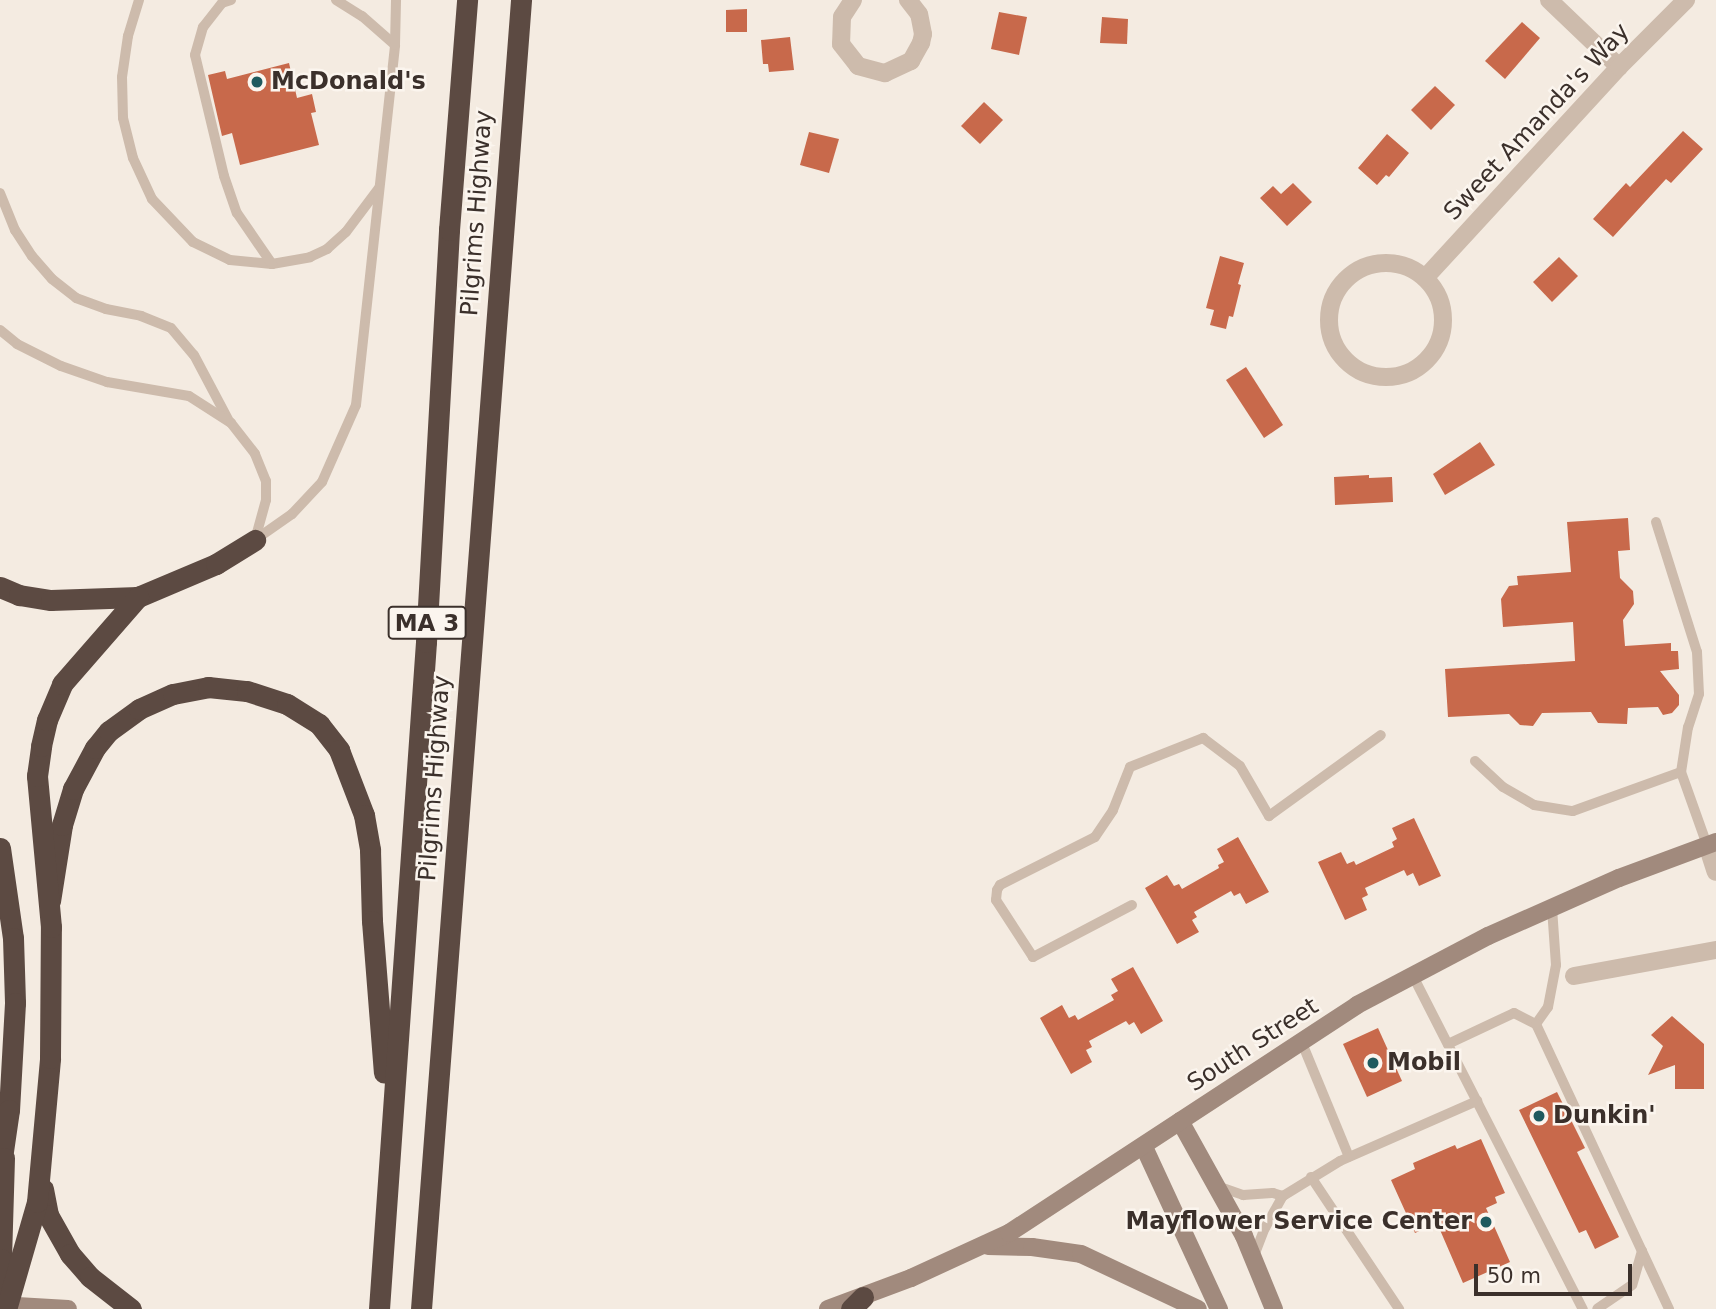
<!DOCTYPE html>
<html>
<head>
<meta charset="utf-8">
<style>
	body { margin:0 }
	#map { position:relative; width:1716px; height:1309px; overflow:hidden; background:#f4ebe1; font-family:"DejaVu Sans",sans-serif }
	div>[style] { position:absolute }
	.building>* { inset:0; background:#c8694b }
	.lane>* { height:10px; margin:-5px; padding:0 5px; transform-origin:5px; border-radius:5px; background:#cdbbac }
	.street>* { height:18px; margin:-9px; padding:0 9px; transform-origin:9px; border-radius:9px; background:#cdbbac }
	.street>.ring { margin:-9px; padding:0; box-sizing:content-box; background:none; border:18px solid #cdbbac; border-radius:50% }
	.secondary>* { height:18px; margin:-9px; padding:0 9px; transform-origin:9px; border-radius:9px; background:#a18a7d }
	.highway>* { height:21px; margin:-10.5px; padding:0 10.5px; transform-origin:10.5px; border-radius:10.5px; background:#5c4a42 }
	.dots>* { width:19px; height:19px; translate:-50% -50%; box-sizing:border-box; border:4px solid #fbf5ee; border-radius:50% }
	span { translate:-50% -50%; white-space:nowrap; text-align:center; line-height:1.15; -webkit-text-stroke:5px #fbf5ee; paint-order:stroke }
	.shield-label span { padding:2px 5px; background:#fbf5ee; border:2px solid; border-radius:5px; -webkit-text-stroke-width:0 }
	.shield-label { font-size:23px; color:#3b302b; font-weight:700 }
	.poi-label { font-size:24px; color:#3b302b; font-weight:700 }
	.left { translate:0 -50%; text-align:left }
	.right { translate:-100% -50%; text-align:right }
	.street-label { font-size:24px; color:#3b302b }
	.scale { position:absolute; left:1474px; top:1264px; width:158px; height:32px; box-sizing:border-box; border:4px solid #3b302b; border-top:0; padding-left:9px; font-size:21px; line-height:24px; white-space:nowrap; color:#3b302b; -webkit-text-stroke:5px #fbf5ee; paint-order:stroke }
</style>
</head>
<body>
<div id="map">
	<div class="building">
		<i style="clip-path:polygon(747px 9px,747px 32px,726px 32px,726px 10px)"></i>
		<i style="clip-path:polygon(999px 12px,1027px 17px,1019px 55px,991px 49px)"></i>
		<i style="clip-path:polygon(1102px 17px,1128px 19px,1127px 44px,1100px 43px)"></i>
		<i style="clip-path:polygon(1522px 22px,1540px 38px,1505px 79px,1485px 61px)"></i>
		<i style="clip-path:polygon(790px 37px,794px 70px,769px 72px,768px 64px,763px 64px,761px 40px)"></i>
		<i style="clip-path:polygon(289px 63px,297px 98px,312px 94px,316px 112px,311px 113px,319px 145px,240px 165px,232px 133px,222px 136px,208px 75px,225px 71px,227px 79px)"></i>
		<i style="clip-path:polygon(1435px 86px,1455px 105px,1431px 130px,1411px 110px)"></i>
		<i style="clip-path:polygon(984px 102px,1003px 120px,980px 144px,961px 126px)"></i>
		<i style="clip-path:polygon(1683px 131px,1703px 149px,1671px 183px,1666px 179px,1613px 237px,1593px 219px,1626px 183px,1630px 187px)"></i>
		<i style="clip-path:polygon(809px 132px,839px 139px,829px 173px,800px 165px)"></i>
		<i style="clip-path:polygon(1387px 134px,1409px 153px,1389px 177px,1386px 175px,1377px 185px,1358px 168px)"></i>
		<i style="clip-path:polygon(1293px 183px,1312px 202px,1287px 226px,1260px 198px,1273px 186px,1281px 194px)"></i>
		<i style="clip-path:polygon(1220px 256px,1244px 263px,1238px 284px,1241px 285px,1233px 317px,1229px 316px,1226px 329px,1210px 325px,1214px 310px,1206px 308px)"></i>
		<i style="clip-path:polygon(1559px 257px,1578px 276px,1552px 302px,1533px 282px)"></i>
		<i style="clip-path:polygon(1246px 367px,1283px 425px,1264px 438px,1226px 380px)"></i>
		<i style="clip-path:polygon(1480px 442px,1495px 465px,1445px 495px,1433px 474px)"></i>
		<i style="clip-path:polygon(1369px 475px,1369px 478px,1392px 477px,1393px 502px,1335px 505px,1334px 477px)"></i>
		<i style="clip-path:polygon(1628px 518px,1630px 550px,1618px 551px,1620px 578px,1633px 591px,1634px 604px,1623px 620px,1625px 646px,1671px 643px,1671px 651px,1678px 651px,1679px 669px,1660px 671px,1679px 695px,1679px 705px,1672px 713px,1663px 715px,1658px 707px,1628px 708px,1627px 724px,1598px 723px,1591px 712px,1542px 713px,1533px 726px,1520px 725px,1509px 714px,1448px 717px,1445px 669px,1575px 661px,1573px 622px,1503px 627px,1501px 599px,1509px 586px,1518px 585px,1517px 576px,1571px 572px,1567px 522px)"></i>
		<i style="clip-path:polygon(1414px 818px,1441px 876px,1419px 886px,1413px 873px,1407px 876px,1404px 870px,1365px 888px,1368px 895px,1362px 898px,1367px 910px,1345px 920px,1318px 862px,1341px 852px,1347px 864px,1354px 861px,1356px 865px,1394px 847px,1392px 842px,1397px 839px,1392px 828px)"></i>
		<i style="clip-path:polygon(1238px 837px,1269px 892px,1246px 904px,1240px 893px,1234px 896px,1231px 891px,1194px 912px,1197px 917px,1192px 920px,1199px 932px,1177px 944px,1145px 888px,1167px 875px,1174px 886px,1179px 884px,1182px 889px,1219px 868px,1218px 865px,1224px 862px,1217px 849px)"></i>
		<i style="clip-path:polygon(1133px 967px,1163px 1021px,1141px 1034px,1134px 1022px,1129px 1025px,1126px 1021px,1089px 1041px,1092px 1047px,1086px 1050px,1092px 1062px,1071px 1074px,1040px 1018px,1062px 1005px,1069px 1018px,1075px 1015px,1078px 1020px,1114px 1000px,1111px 995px,1118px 991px,1111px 979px)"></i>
		<i style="clip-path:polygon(1672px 1016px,1704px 1044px,1704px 1089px,1675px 1089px,1675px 1065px,1648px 1075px,1663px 1046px,1651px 1035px)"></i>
		<i style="clip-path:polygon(1378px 1028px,1402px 1081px,1367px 1097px,1343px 1044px)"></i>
		<i style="clip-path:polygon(1557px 1092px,1585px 1148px,1577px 1152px,1619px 1237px,1595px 1249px,1586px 1230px,1579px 1233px,1519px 1110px)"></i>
		<i style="clip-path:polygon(1481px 1139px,1505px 1193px,1495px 1197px,1497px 1203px,1486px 1208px,1510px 1262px,1463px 1283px,1437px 1223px,1415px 1233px,1391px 1180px,1415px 1169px,1413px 1163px,1455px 1145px,1457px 1149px)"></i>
	</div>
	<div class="lane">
		<i style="left:139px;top:0;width:38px;rotate:107deg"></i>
		<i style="left:128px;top:36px;width:41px;rotate:98.3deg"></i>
		<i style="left:122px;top:77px;width:41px;rotate:88.6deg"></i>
		<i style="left:123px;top:118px;width:41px;rotate:76deg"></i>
		<i style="left:133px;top:158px;width:45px;rotate:65.1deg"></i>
		<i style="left:152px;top:199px;width:59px;rotate:46.4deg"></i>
		<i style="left:193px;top:242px;width:41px;rotate:25.9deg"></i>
		<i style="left:230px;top:260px;width:42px;rotate:5.4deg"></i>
		<i style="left:272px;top:264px;width:39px;rotate:-10deg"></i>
		<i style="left:310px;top:257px;width:19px;rotate:-25deg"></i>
		<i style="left:327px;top:249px;width:25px;rotate:-42deg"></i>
		<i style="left:346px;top:232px;width:55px;rotate:-53.1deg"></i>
		<i style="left:231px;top:0;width:9px;rotate:162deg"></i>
		<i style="left:222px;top:3px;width:31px;rotate:128deg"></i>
		<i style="left:203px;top:27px;width:29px;rotate:106deg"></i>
		<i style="left:195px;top:55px;width:124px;rotate:76.5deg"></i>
		<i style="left:224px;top:176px;width:39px;rotate:71deg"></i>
		<i style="left:237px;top:213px;width:62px;rotate:55.5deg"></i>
		<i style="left:336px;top:0;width:31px;rotate:32deg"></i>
		<i style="left:362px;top:16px;width:44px;rotate:41.3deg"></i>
		<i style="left:0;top:193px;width:40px;rotate:68deg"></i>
		<i style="left:15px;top:230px;width:31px;rotate:57deg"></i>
		<i style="left:32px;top:256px;width:30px;rotate:49deg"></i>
		<i style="left:52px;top:279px;width:31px;rotate:38deg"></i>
		<i style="left:76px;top:298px;width:32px;rotate:20deg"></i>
		<i style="left:106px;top:309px;width:36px;rotate:11deg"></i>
		<i style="left:141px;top:316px;width:32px;rotate:22deg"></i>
		<i style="left:171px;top:328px;width:35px;rotate:50deg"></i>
		<i style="left:194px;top:355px;width:75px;rotate:62.1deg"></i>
		<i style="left:0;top:330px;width:22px;rotate:39deg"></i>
		<i style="left:17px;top:344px;width:49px;rotate:26.6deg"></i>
		<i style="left:61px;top:366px;width:49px;rotate:19.2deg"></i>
		<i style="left:107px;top:382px;width:83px;rotate:9.7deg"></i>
		<i style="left:189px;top:396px;width:50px;rotate:32.7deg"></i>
		<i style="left:231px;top:423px;width:39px;rotate:52deg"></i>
		<i style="left:255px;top:454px;width:29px;rotate:68deg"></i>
		<i style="left:266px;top:481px;width:19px;rotate:90deg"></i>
		<i style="left:266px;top:500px;width:41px;rotate:105.4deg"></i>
		<i style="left:1656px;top:522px;width:136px;rotate:72.5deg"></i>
		<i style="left:1697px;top:652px;width:42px;rotate:87.3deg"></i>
		<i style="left:1699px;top:694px;width:35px;rotate:108deg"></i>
		<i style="left:1688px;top:727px;width:46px;rotate:98.8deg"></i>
		<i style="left:255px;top:540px;width:45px;rotate:-35.1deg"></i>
		<i style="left:292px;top:514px;width:44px;rotate:-46.8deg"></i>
		<i style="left:322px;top:482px;width:84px;rotate:-66.2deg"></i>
		<i style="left:356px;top:405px;width:362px;rotate:-83.8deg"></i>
		<i style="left:395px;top:45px;width:45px;rotate:-88.7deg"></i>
		<i style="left:1475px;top:761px;width:38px;rotate:43deg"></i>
		<i style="left:1503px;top:787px;width:36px;rotate:30deg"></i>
		<i style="left:1534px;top:805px;width:39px;rotate:9deg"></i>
		<i style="left:1573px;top:811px;width:115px;rotate:-19.9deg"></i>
		<i style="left:1681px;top:772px;width:77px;rotate:70.4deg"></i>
		<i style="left:1132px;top:905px;width:112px;rotate:152.3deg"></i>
		<i style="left:1033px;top:957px;width:68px;rotate:-123deg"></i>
		<i style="left:996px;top:900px;width:10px;rotate:-84deg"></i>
		<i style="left:997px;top:890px;width:6px;rotate:-59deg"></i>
		<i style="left:1000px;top:885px;width:106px;rotate:-26.8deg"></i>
		<i style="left:1095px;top:837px;width:32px;rotate:-56deg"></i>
		<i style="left:1113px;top:810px;width:46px;rotate:-68.4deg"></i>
		<i style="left:1130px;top:767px;width:79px;rotate:-21.7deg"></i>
		<i style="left:1203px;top:738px;width:46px;rotate:37.1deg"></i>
		<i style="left:1240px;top:766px;width:58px;rotate:59.9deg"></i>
		<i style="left:1269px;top:816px;width:138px;rotate:-35.9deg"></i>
		<i style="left:1413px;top:976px;width:374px;rotate:63deg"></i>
		<i style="left:1536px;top:1024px;width:21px;rotate:-55deg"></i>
		<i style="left:1548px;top:1007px;width:43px;rotate:-79.2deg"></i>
		<i style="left:1556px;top:965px;width:57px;rotate:-94deg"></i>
		<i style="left:1302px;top:1043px;width:123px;rotate:67.6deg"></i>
		<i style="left:1448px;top:1044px;width:73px;rotate:-25.2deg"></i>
		<i style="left:1514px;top:1013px;width:25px;rotate:27deg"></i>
		<i style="left:1536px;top:1024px;width:251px;rotate:65deg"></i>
		<i style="left:1642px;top:1251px;width:35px;rotate:106deg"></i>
		<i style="left:1632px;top:1285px;width:42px;rotate:145.6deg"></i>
		<i style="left:1311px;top:1177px;width:159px;rotate:56.3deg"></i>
		<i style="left:1217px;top:1186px;width:28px;rotate:19deg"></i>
		<i style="left:1243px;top:1195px;width:30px;rotate:-4deg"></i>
		<i style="left:1273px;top:1193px;width:10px;rotate:17deg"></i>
		<i style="left:1642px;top:1251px;width:64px;rotate:65deg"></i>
		<i style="left:1254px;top:1256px;width:30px;rotate:-69deg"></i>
		<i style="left:1265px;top:1228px;width:37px;rotate:-61deg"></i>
		<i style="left:1283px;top:1196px;width:67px;rotate:-31.6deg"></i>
		<i style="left:1340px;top:1161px;width:150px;rotate:-23.7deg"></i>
	</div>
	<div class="street">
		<i style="left:853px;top:0;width:20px;rotate:123deg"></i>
		<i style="left:842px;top:17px;width:27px;rotate:92deg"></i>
		<i style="left:841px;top:44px;width:28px;rotate:52deg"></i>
		<i style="left:858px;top:66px;width:28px;rotate:15deg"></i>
		<i style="left:885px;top:73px;width:29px;rotate:-25deg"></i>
		<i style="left:911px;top:61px;width:21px;rotate:-61deg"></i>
		<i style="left:921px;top:43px;width:9px;rotate:-77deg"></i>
		<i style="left:923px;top:34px;width:20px;rotate:-101deg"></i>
		<i style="left:919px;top:14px;width:18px;rotate:-128deg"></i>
		<i style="left:1549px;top:0;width:97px;rotate:43.7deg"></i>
		<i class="ring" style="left:1329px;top:263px;width:96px;height:96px"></i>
		<i style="left:1425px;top:278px;width:287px;rotate:-47.4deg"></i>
		<i style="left:1619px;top:67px;width:95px;rotate:-45deg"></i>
		<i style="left:1707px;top:845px;width:28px;rotate:72deg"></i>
		<i style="left:1574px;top:976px;width:144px;rotate:-10.4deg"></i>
	</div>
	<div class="secondary">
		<i style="left:1180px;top:1121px;width:132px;rotate:60.9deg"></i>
		<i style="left:1244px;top:1236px;width:79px;rotate:67.7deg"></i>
		<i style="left:1144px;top:1147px;width:179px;rotate:65.2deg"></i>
		<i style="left:988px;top:1246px;width:44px;rotate:1.3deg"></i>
		<i style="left:1032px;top:1247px;width:49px;rotate:8.1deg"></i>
		<i style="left:1081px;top:1254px;width:129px;rotate:25.2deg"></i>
		<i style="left:0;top:1305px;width:68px;rotate:3.4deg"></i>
		<i style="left:828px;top:1309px;width:89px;rotate:-20.5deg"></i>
		<i style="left:911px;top:1278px;width:108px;rotate:-24.7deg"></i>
		<i style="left:1009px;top:1233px;width:416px;rotate:-33.2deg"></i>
		<i style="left:1357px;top:1005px;width:148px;rotate:-27.8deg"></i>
		<i style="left:1488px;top:936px;width:143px;rotate:-23.9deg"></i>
		<i style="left:1619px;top:878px;width:103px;rotate:-20.4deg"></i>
	</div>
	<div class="highway">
		<i style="left:0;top:587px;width:21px;rotate:23deg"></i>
		<i style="left:19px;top:595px;width:32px;rotate:9deg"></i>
		<i style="left:51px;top:600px;width:87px;rotate:-2deg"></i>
		<i style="left:138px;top:597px;width:85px;rotate:-22.9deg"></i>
		<i style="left:216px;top:564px;width:46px;rotate:-31.6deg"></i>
		<i style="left:0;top:848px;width:91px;rotate:81.8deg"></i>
		<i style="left:13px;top:938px;width:65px;rotate:88.2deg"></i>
		<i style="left:15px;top:1003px;width:107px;rotate:93.2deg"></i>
		<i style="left:9px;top:1110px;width:63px;rotate:98.3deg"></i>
		<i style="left:50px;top:901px;width:77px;rotate:-81deg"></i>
		<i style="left:62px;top:825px;width:38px;rotate:-73deg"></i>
		<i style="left:73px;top:789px;width:47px;rotate:-61.8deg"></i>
		<i style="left:95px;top:748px;width:22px;rotate:-51deg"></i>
		<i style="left:109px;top:731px;width:37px;rotate:-36deg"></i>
		<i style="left:139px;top:709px;width:37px;rotate:-24deg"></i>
		<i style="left:173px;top:694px;width:36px;rotate:-11deg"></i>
		<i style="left:208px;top:687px;width:39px;rotate:6deg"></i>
		<i style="left:247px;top:691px;width:42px;rotate:18deg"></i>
		<i style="left:287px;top:704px;width:38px;rotate:32deg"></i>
		<i style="left:319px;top:724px;width:33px;rotate:52deg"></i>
		<i style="left:339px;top:750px;width:70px;rotate:69deg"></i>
		<i style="left:364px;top:815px;width:36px;rotate:80deg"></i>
		<i style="left:370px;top:850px;width:71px;rotate:88.4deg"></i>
		<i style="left:372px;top:921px;width:152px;rotate:85.5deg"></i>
		<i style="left:4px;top:1158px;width:101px;rotate:91.7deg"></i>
		<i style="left:1px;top:1259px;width:38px;rotate:84deg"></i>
		<i style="left:43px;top:1189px;width:26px;rotate:79deg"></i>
		<i style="left:48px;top:1215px;width:45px;rotate:60.6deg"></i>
		<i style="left:70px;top:1254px;width:30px;rotate:49deg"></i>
		<i style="left:90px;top:1277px;width:52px;rotate:38deg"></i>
		<i style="left:7px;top:1306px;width:108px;rotate:-73.9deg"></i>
		<i style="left:37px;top:1202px;width:145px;rotate:-84.8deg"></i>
		<i style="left:50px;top:1058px;width:131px;rotate:-89.6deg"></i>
		<i style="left:51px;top:927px;width:152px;rotate:-95.3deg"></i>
		<i style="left:37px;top:776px;width:30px;rotate:-82deg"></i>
		<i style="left:41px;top:746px;width:27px;rotate:-77deg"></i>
		<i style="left:47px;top:720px;width:39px;rotate:-67deg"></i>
		<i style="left:62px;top:684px;width:116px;rotate:-48.9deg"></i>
		<i style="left:379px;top:1309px;width:669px;rotate:-85.97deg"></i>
		<i style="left:426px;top:642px;width:413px;rotate:-86.8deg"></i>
		<i style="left:449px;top:230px;width:231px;rotate:-85.5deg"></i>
		<i style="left:421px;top:1309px;width:1313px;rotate:-85.63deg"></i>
		<i style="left:851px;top:1309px;width:17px;rotate:-45deg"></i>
	</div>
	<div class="dots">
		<i style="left:257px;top:82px;background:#1f5a5e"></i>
		<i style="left:1373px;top:1063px;background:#1f5a5e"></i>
		<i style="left:1539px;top:1116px;background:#1f5a5e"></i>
		<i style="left:1486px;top:1222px;background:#1f5a5e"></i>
	</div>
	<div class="shield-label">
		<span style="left:427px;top:623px">MA 3</span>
	</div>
	<div class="poi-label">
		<span class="left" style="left:271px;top:82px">McDonald's</span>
		<span class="left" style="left:1387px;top:1063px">Mobil</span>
		<span class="left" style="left:1553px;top:1116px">Dunkin'</span>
		<span class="right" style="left:1472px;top:1222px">Mayflower Service Center</span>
	</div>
	<div class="street-label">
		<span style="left:1537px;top:122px;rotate:-47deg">Sweet Amanda's Way</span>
		<span style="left:477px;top:213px;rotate:-86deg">Pilgrims Highway</span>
		<span style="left:435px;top:778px;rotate:-86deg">Pilgrims Highway</span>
		<span style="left:1253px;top:1045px;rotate:-33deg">South Street</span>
	</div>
	<div class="scale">50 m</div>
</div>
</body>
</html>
